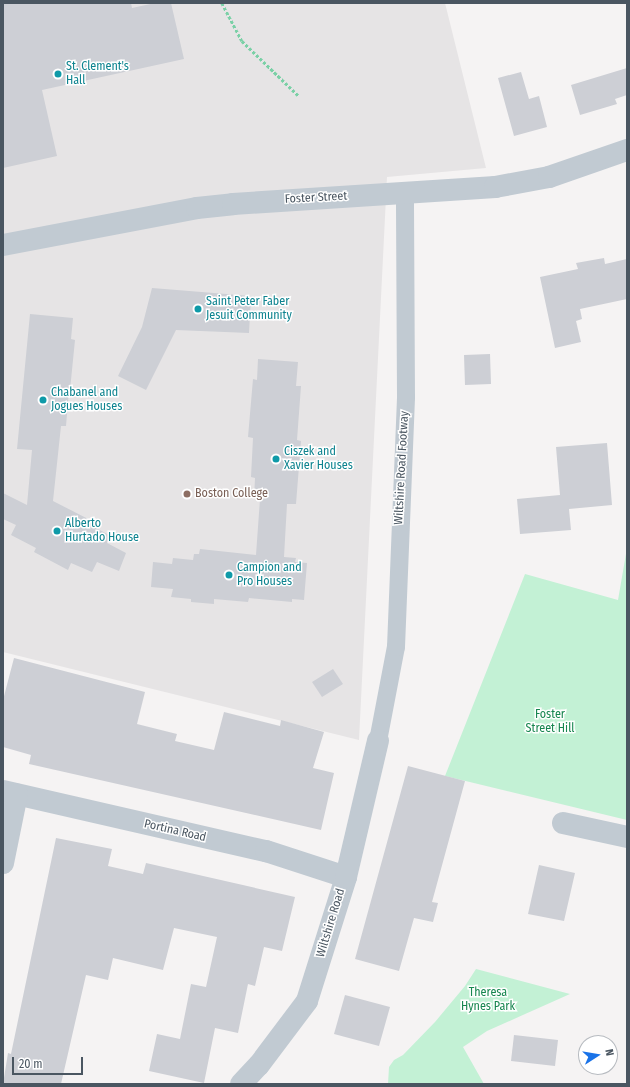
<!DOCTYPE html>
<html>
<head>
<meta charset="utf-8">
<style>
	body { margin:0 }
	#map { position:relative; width:630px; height:1087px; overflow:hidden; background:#f5f3f3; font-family:"Fira Sans Condensed",sans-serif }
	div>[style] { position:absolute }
	.education>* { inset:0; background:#e6e4e5 }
	.green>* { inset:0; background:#c3f1d5 }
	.building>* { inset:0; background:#cdcfd5 }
	.path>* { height:2.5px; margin-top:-1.25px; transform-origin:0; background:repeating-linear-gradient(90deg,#7ad0a6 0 3px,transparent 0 5px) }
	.pedestrian>* { height:18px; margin:-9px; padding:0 9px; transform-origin:9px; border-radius:9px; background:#c1cad2 }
	.minor>* { height:22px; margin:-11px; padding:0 11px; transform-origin:11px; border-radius:11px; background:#c1cad2 }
	.tertiary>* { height:22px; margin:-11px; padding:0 11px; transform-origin:11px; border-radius:11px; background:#c1cad2 }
	.dots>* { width:11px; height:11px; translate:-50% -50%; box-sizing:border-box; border:2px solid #fff; border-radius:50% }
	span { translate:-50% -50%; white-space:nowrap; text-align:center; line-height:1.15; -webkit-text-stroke:3px #fff; paint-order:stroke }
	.culture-label { font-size:12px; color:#0d838f }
	.left { translate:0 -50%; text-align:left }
	.street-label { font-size:12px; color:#4a5661 }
	.education-label { font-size:12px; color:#785e54 }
	.park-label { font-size:12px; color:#17864f }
	.frame { position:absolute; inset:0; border:4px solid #4a5661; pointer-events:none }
	.north { position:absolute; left:578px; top:1035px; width:40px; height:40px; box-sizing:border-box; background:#fff; border:1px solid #b7bbc0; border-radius:50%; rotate:78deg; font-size:11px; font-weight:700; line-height:16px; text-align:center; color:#4a5661 }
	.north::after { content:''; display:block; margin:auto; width:14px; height:18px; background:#1a73e8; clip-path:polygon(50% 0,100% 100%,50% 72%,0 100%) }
	.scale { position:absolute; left:12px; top:1057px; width:71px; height:18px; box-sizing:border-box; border:2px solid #4a5661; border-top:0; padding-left:5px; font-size:12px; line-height:14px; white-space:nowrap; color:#4a5661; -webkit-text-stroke:3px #fff; paint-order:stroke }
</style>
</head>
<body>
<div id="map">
	<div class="education">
		<i style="clip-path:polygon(3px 3px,445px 3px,486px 168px,387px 177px,359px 740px,3px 652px)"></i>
	</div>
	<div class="green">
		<i style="clip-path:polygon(627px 548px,627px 820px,445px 776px,525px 574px,618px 600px)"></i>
		<i style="clip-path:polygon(476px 969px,570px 994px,487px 1031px,463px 1047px,484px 1084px,388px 1084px,389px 1067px,394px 1060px,403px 1055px,435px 1022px,465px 986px)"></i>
	</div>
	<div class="building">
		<i style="clip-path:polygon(3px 3px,131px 3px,132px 8px,155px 3px,171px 3px,184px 59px,42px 90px,57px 156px,3px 168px)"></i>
		<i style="clip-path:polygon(627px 68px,627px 95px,615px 99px,617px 104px,580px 115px,571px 85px)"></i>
		<i style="clip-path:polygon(521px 72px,529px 99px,539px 96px,547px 127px,514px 136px,498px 78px)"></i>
		<i style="clip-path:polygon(604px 258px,605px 264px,627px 259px,627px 299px,580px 309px,582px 319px,576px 321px,581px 342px,555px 348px,540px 277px,578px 269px,576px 263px)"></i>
		<i style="clip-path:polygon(152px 288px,251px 296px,249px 333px,176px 330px,146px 390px,118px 376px,142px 327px)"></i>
		<i style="clip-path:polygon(30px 314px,73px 318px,71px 339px,75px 340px,70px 390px,69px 390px,66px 426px,61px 426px,53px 501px,96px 523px,94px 527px,111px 536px,107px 543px,126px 553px,119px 571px,97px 562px,92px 572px,71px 563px,68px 570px,34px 552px,36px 548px,11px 535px,16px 525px,3px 519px,3px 493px,27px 505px,32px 450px,17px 449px)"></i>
		<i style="clip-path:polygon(490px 354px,491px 384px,465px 385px,464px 355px)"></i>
		<i style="clip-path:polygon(258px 359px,298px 362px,296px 386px,301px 386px,297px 440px,301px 441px,296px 504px,287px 504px,284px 557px,296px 558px,295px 562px,307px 563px,304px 600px,292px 599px,292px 602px,249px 598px,248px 602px,214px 599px,214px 604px,191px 602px,191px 599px,171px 597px,173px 589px,151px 587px,153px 562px,172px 564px,173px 558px,193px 560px,194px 554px,199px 554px,200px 549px,256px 555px,260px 499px,254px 498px,255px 478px,251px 477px,253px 438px,248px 437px,253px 379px,257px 380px)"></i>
		<i style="clip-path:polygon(607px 443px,612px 505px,569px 509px,571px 530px,520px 534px,517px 499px,560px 495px,556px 447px)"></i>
		<i style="clip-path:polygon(14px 658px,145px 692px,137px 724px,177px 734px,175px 741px,214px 750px,224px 712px,280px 726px,281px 720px,324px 732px,313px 768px,334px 773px,321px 830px,29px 764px,31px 755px,3px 747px,3px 700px)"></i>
		<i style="clip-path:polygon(333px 669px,343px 684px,322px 697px,312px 682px)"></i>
		<i style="clip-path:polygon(408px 766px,465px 781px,432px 902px,438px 903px,433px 922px,414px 918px,399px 971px,355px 959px)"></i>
		<i style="clip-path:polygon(56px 838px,112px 849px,108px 866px,143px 874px,146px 863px,295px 897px,282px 951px,264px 947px,255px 986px,248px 984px,238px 1033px,215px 1028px,204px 1083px,149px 1071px,157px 1034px,180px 1039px,191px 984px,206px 987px,217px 937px,174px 928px,163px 970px,113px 958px,108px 980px,86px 975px,61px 1084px,3px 1084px,8px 1053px,11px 1054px)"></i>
		<i style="clip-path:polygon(539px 865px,575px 873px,564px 921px,528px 914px)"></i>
		<i style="clip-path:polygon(345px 995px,390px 1007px,379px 1046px,334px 1034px)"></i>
		<i style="clip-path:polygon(514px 1035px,558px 1040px,555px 1066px,511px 1061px)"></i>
	</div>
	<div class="path">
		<i style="left:222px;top:3px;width:43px;rotate:62.2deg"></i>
		<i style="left:242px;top:41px;width:79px;rotate:44deg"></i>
	</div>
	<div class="pedestrian">
		<i style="left:378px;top:741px;width:96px;rotate:-79.2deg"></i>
		<i style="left:396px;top:647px;width:250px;rotate:-87.7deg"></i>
		<i style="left:406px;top:397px;width:204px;rotate:-90.3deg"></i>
	</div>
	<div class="minor">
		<i style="left:3px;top:791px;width:270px;rotate:12.9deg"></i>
		<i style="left:266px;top:851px;width:84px;rotate:18deg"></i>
		<i style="left:563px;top:823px;width:66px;rotate:12.3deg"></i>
		<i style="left:3px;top:863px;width:70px;rotate:-78.5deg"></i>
		<i style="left:241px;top:1084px;width:26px;rotate:-47deg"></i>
		<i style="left:259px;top:1065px;width:80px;rotate:-53.1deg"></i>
		<i style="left:307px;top:1001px;width:130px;rotate:-72.5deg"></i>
		<i style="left:346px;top:877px;width:140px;rotate:-76.8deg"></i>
	</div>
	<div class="tertiary">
		<i style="left:3px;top:245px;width:197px;rotate:-10.8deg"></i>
		<i style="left:197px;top:208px;width:36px;rotate:-6deg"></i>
		<i style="left:233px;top:204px;width:263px;rotate:-3.7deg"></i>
		<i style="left:495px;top:187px;width:55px;rotate:-10.5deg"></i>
		<i style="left:549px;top:177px;width:83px;rotate:-19.1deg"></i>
	</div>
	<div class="dots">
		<i style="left:58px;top:74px;background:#0f9aa8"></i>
		<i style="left:198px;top:309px;background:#0f9aa8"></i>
		<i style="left:43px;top:400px;background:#0f9aa8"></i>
		<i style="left:276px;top:459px;background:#0f9aa8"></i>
		<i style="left:187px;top:494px;background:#8d6e63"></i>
		<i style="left:57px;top:531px;background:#0f9aa8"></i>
		<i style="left:229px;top:575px;background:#0f9aa8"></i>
	</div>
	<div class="culture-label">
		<span class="left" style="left:66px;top:74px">St. Clement's<br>Hall</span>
		<span class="left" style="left:206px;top:309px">Saint Peter Faber<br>Jesuit Community</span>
		<span class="left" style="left:51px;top:400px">Chabanel and<br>Jogues Houses</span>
		<span class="left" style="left:284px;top:459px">Ciszek and<br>Xavier Houses</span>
		<span class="left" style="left:65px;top:531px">Alberto<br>Hurtado House</span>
		<span class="left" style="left:237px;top:575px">Campion and<br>Pro Houses</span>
	</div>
	<div class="street-label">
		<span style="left:316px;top:198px;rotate:-3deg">Foster Street</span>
		<span style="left:402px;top:468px;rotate:-87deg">Wiltshire Road Footway</span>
		<span style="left:175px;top:831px;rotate:13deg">Portina Road</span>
		<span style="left:331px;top:923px;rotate:-73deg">Wiltshire Road</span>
	</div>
	<div class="education-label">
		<span class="left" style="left:195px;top:494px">Boston College</span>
	</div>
	<div class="park-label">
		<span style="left:550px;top:722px">Foster<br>Street Hill</span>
		<span style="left:488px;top:1000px">Theresa<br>Hynes Park</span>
	</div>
	<div class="frame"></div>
	<div class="north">N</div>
	<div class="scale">20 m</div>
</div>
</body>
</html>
